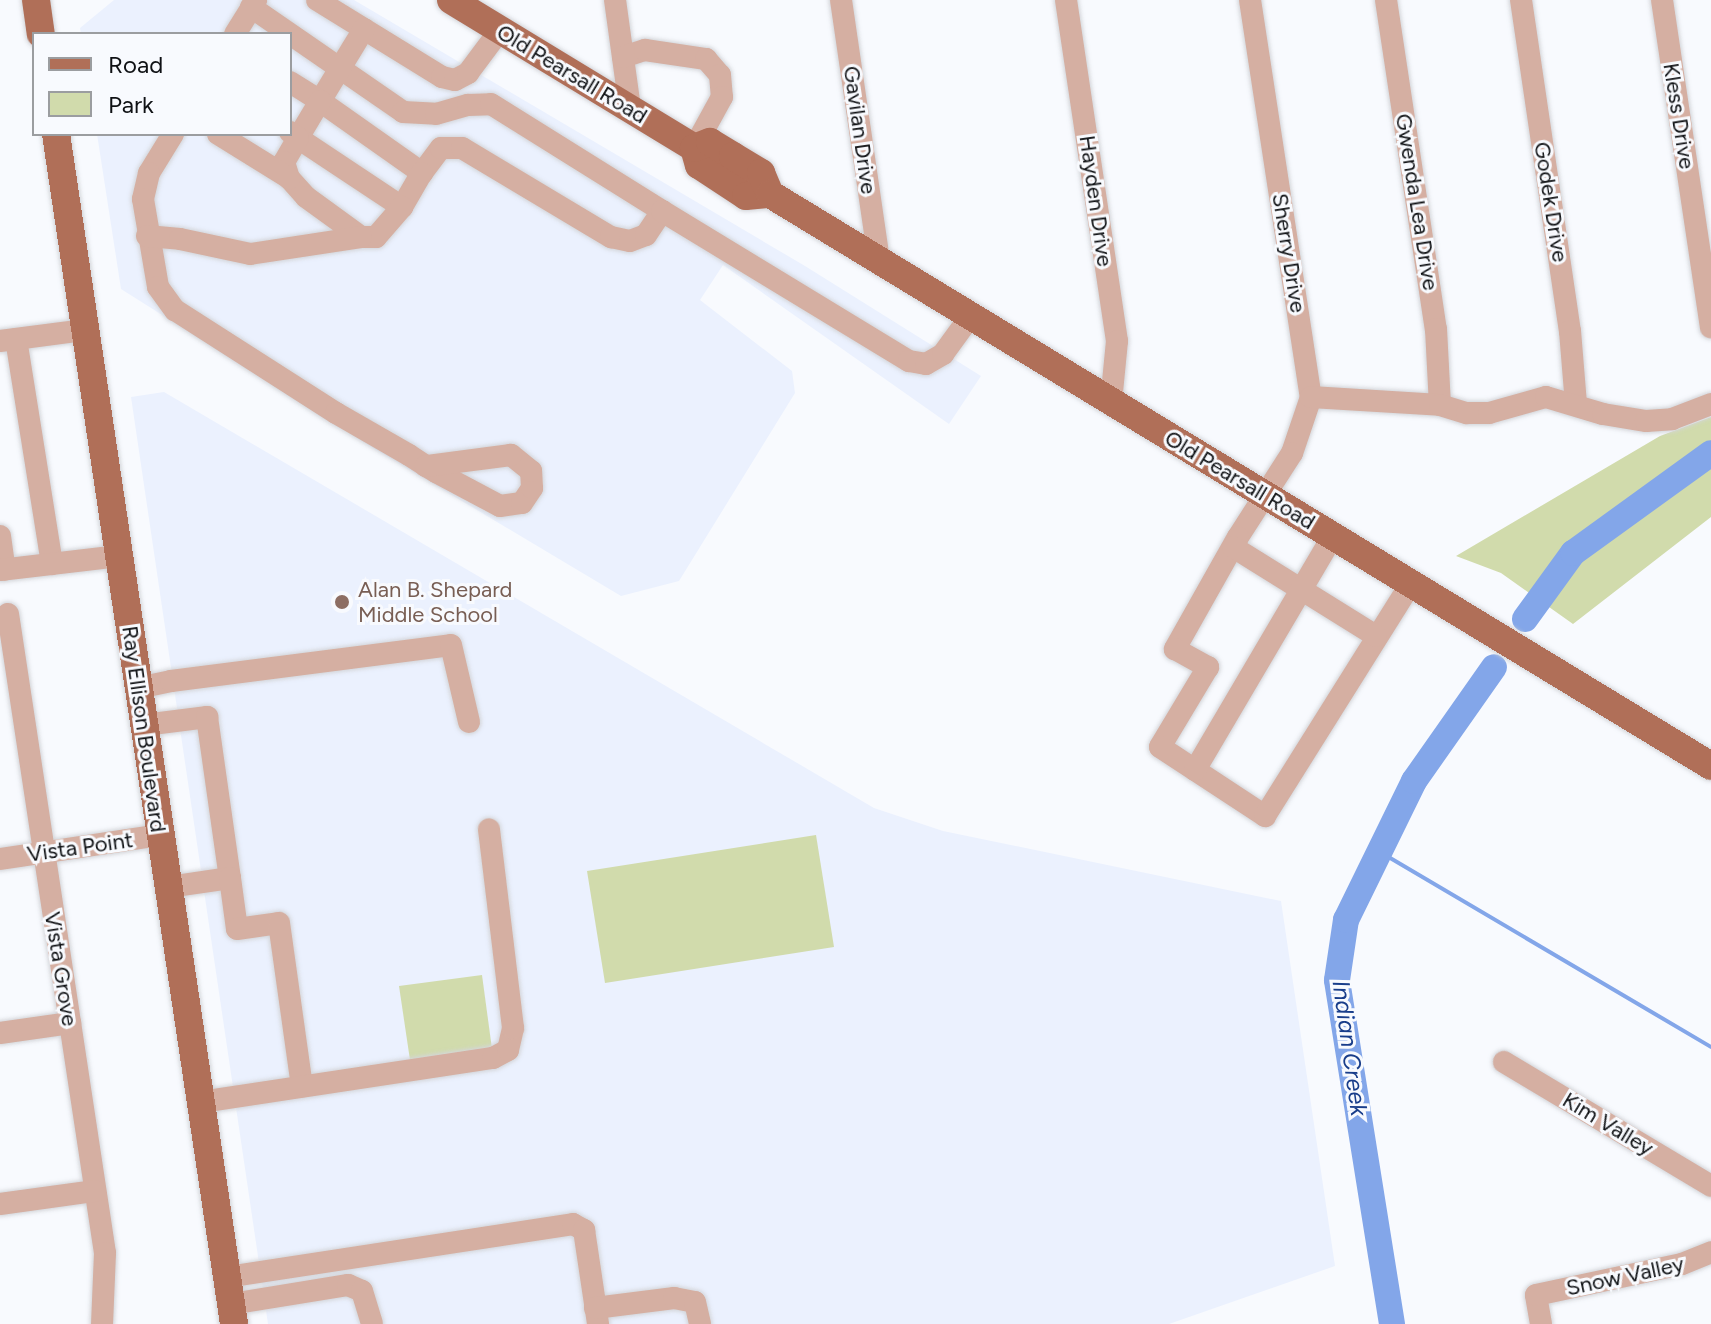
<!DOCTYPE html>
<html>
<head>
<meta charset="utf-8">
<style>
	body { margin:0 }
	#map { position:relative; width:1711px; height:1324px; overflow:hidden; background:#f8fafe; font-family:Figtree,sans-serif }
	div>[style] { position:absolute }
	.built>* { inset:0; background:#ebf1fe }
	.green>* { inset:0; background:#d1dbac }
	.stream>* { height:4px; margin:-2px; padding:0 2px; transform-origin:2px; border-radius:2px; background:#83a6e9 }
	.river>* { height:26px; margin:-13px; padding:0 13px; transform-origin:13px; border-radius:13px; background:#83a6e9 }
	.roads { filter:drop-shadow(0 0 2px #d3d5d9) drop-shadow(0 0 2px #d3d5d9) }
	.minor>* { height:22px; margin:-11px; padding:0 11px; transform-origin:11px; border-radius:11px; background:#d5afa2 }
	.major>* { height:28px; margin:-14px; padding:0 14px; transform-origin:14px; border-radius:14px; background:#b06f58 }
	.dots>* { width:22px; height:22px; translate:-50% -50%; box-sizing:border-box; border:4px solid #f8fafe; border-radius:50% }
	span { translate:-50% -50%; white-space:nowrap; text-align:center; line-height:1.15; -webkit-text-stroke:6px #f8fafe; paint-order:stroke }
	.street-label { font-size:22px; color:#0f1114 }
	.education-label { font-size:22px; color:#785e54 }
	.left { translate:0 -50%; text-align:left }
	.water-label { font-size:24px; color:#183d8a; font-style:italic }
	.legend { position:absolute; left:32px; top:32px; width:260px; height:104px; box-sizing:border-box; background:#f8fafe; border:2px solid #9b9da0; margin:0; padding:10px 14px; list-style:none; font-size:24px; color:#0f1114 }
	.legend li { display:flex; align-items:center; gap:16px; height:40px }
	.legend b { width:40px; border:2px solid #9b9da0 }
</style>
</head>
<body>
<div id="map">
	<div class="built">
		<i style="clip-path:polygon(114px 0,354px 0,805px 266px,981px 376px,949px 424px,723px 265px,700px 300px,792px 371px,795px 393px,679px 581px,621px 596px,373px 448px,121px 289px,97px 134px,290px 134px,290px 34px,81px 34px,80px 28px)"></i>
		<i style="clip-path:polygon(164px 392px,874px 808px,943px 831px,1281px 901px,1335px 1266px,1169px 1324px,268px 1324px,131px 397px)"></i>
	</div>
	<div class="green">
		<i style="clip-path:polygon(1711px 417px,1711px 517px,1573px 624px,1501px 573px,1456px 556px,1660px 436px)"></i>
		<i style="clip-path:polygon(816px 835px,834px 947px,605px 983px,587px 871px)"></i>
		<i style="clip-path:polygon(482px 975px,492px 1049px,410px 1060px,399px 986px)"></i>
	</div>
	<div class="stream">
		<i style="left:1380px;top:852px;width:384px;rotate:30.5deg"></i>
	</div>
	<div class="river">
		<i style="left:1525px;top:619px;width:82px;rotate:-54deg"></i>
		<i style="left:1573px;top:553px;width:170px;rotate:-35.9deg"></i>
		<i style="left:1392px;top:1324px;width:348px;rotate:-99.1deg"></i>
		<i style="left:1337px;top:980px;width:61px;rotate:-81.5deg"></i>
		<i style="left:1346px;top:920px;width:155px;rotate:-63.9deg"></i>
		<i style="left:1414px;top:781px;width:139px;rotate:-54.9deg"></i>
	</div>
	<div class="roads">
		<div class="minor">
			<i style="left:317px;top:0;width:147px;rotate:31.6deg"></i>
			<i style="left:442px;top:77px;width:13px;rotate:13deg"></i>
			<i style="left:455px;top:80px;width:15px;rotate:-28deg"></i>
			<i style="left:468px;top:73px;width:54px;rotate:-53.3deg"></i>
			<i style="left:615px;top:0;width:109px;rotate:82.1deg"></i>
			<i style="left:841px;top:0;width:263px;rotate:81.7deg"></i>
			<i style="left:1066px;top:0;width:345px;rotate:81.5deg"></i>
			<i style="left:1117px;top:341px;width:61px;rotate:95.6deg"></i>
			<i style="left:1250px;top:0;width:402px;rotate:81.3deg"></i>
			<i style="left:1311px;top:397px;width:59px;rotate:108.7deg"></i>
			<i style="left:1292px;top:453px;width:100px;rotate:122.7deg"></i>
			<i style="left:1238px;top:537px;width:129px;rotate:119.4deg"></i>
			<i style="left:1175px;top:649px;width:38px;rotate:29deg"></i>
			<i style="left:1208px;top:667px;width:93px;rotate:121deg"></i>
			<i style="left:1160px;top:747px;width:126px;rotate:33.3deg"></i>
			<i style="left:1265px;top:816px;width:275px;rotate:-57.9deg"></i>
			<i style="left:1386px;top:0;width:333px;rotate:81.4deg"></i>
			<i style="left:1436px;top:329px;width:76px;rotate:87deg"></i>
			<i style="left:1521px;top:0;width:335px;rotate:81.6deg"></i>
			<i style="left:1570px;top:331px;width:73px;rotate:85.3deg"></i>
			<i style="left:1662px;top:0;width:331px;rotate:81.5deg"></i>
			<i style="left:251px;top:7px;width:185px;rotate:34.6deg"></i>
			<i style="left:403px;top:112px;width:33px;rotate:3deg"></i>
			<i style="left:436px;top:114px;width:33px;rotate:-16deg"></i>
			<i style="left:468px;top:105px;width:23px;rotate:-2deg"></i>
			<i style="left:491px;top:104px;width:202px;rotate:32deg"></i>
			<i style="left:364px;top:29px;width:84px;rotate:121.4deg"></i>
			<i style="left:320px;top:101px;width:125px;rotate:35.2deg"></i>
			<i style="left:422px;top:173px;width:31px;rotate:-53deg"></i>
			<i style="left:441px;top:148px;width:21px"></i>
			<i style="left:462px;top:148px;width:174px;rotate:30.9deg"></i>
			<i style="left:611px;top:237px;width:19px;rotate:12deg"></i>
			<i style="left:630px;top:241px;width:17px;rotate:-21deg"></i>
			<i style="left:646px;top:235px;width:29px;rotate:-56deg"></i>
			<i style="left:662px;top:211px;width:289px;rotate:31.3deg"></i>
			<i style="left:909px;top:361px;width:17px;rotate:10deg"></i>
			<i style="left:926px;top:364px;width:20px;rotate:-30deg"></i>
			<i style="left:943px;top:354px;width:46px;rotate:-53.9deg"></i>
			<i style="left:235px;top:34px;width:40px;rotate:-58deg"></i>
			<i style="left:623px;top:57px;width:23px;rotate:-18deg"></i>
			<i style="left:645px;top:50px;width:62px;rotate:8.4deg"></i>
			<i style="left:706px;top:59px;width:21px;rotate:49deg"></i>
			<i style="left:720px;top:75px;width:22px;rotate:85deg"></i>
			<i style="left:722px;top:97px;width:58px;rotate:118.8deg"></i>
			<i style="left:290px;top:82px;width:36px;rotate:32deg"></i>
			<i style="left:320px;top:101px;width:43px;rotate:120.7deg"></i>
			<i style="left:298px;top:138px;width:125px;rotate:33.6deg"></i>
			<i style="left:402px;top:207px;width:39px;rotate:-60deg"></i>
			<i style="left:290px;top:132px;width:10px;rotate:37deg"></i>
			<i style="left:298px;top:138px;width:28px;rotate:120deg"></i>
			<i style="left:284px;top:162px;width:17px;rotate:73deg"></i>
			<i style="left:289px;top:178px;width:25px;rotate:48deg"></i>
			<i style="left:306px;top:197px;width:68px;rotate:36deg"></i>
			<i style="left:361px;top:237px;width:15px"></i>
			<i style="left:376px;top:237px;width:40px;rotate:-49deg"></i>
			<i style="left:173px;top:134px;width:46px;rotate:121.6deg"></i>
			<i style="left:149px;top:173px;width:27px;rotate:103deg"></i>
			<i style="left:143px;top:199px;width:89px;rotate:80.3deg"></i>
			<i style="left:158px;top:287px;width:29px;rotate:54deg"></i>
			<i style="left:175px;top:310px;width:191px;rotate:32.6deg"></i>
			<i style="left:336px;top:413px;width:84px;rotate:29.9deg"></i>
			<i style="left:409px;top:455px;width:20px;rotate:33deg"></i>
			<i style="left:426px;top:466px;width:12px;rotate:31deg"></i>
			<i style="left:436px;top:472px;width:72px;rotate:28deg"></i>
			<i style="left:500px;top:506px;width:22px;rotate:-8deg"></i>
			<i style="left:522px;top:503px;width:18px;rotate:-56deg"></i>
			<i style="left:532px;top:488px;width:17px;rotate:-93deg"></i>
			<i style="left:531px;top:471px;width:26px;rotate:-141deg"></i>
			<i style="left:511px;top:455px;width:86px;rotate:172.6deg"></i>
			<i style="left:218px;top:134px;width:84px;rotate:31.8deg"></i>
			<i style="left:147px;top:236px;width:33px;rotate:5deg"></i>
			<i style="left:180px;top:239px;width:72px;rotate:12.1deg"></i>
			<i style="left:250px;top:254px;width:112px;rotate:-8.7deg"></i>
			<i style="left:16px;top:339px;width:228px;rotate:80.9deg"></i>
			<i style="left:0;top:341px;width:86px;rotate:-7.4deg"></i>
			<i style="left:1311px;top:397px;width:129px;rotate:3.5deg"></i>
			<i style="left:1440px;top:405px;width:28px;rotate:17deg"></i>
			<i style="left:1467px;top:413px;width:22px"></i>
			<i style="left:1489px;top:413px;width:59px;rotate:-15.7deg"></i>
			<i style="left:1546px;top:397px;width:59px;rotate:16.6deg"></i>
			<i style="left:1603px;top:414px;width:44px;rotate:9.2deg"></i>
			<i style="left:1646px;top:421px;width:26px;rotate:-4deg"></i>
			<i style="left:1672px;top:419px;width:42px;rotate:-21deg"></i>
			<i style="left:0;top:536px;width:34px;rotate:82deg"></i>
			<i style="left:1233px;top:547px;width:168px;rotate:31.9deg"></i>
			<i style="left:0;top:570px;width:120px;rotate:-6.7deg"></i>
			<i style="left:8px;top:614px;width:646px;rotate:81.37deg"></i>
			<i style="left:105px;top:1253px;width:71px;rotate:92.4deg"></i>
			<i style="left:138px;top:688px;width:34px;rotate:-12deg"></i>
			<i style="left:171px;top:681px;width:282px;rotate:-7.3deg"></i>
			<i style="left:451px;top:645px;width:79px;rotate:76.8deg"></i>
			<i style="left:144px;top:725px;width:64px;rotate:-7.2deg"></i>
			<i style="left:207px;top:717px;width:163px;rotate:81.9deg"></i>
			<i style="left:230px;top:878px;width:63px;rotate:171.7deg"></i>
			<i style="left:1195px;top:770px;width:272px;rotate:-59.5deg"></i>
			<i style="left:0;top:859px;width:162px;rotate:-8.5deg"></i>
			<i style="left:230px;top:878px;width:51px;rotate:82.2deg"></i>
			<i style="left:237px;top:929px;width:42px;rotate:-8.1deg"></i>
			<i style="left:279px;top:923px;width:165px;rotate:82deg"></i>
			<i style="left:0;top:1033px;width:71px;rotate:-8.1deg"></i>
			<i style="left:1504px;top:1062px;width:241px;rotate:30.9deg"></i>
			<i style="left:201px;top:1102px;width:295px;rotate:-8.6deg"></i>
			<i style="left:493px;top:1058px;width:17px;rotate:-28deg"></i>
			<i style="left:508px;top:1050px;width:23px;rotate:-77deg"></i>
			<i style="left:513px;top:1028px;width:200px;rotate:-96.9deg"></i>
			<i style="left:0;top:1204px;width:96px;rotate:-7.8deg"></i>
			<i style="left:227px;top:1277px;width:350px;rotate:-8.7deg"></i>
			<i style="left:573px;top:1224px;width:13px;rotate:29deg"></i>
			<i style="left:584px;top:1230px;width:95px;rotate:81.5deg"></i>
			<i style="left:231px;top:1304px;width:119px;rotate:-9.2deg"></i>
			<i style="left:348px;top:1285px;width:15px;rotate:23deg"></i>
			<i style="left:362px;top:1291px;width:34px;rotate:73deg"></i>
			<i style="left:595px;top:1308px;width:80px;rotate:-7.2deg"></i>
			<i style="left:674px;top:1298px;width:21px;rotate:11deg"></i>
			<i style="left:695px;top:1302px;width:23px;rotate:77deg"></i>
			<i style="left:1541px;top:1324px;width:29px;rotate:-100deg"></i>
			<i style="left:1536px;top:1295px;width:149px;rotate:-12deg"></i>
			<i style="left:1682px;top:1264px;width:31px;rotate:-22deg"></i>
		</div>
		<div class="major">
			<i style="left:36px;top:0;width:34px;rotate:82deg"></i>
			<i style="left:451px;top:0;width:285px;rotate:31.3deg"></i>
			<i style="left:694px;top:148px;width:18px;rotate:74deg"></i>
			<i style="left:699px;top:165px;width:56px;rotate:33.4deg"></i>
			<i style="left:746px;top:196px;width:24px;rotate:-5deg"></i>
			<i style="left:56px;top:134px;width:1203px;rotate:81.49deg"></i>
			<i style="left:694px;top:148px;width:17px;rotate:-21deg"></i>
			<i style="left:710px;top:142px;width:27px;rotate:31deg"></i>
			<i style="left:733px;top:156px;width:33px;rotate:31deg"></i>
			<i style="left:761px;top:173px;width:23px;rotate:67deg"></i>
			<i style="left:770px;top:194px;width:1101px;rotate:31.29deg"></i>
		</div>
	</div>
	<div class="dots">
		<i style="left:342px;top:602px;background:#8d6e63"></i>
	</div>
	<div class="street-label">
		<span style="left:572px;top:74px;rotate:31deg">Old Pearsall Road</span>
		<span style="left:1679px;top:116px;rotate:81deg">Kless Drive</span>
		<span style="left:860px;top:130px;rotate:82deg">Gavilan Drive</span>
		<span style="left:1096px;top:201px;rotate:82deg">Hayden Drive</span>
		<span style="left:1417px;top:202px;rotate:81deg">Gwenda Lea Drive</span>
		<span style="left:1551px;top:202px;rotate:81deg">Godek Drive</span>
		<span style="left:1289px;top:253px;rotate:81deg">Sherry Drive</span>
		<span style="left:1240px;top:480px;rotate:31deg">Old Pearsall Road</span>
		<span style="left:144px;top:729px;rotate:82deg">Ray Ellison Boulevard</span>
		<span style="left:80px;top:847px;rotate:-8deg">Vista Point</span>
		<span style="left:61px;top:969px;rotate:81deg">Vista Grove</span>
		<span style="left:1608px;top:1124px;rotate:31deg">Kim Valley</span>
		<span style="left:1625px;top:1276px;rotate:-12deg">Snow Valley</span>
	</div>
	<div class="education-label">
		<span class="left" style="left:358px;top:602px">Alan B. Shepard<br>Middle School</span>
	</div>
	<div class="water-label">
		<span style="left:1350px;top:1048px;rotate:82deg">Indian Creek</span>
	</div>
	<ul class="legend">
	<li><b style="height:10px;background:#b06f58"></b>Road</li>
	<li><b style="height:22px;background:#d1dbac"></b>Park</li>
	</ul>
</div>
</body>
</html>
